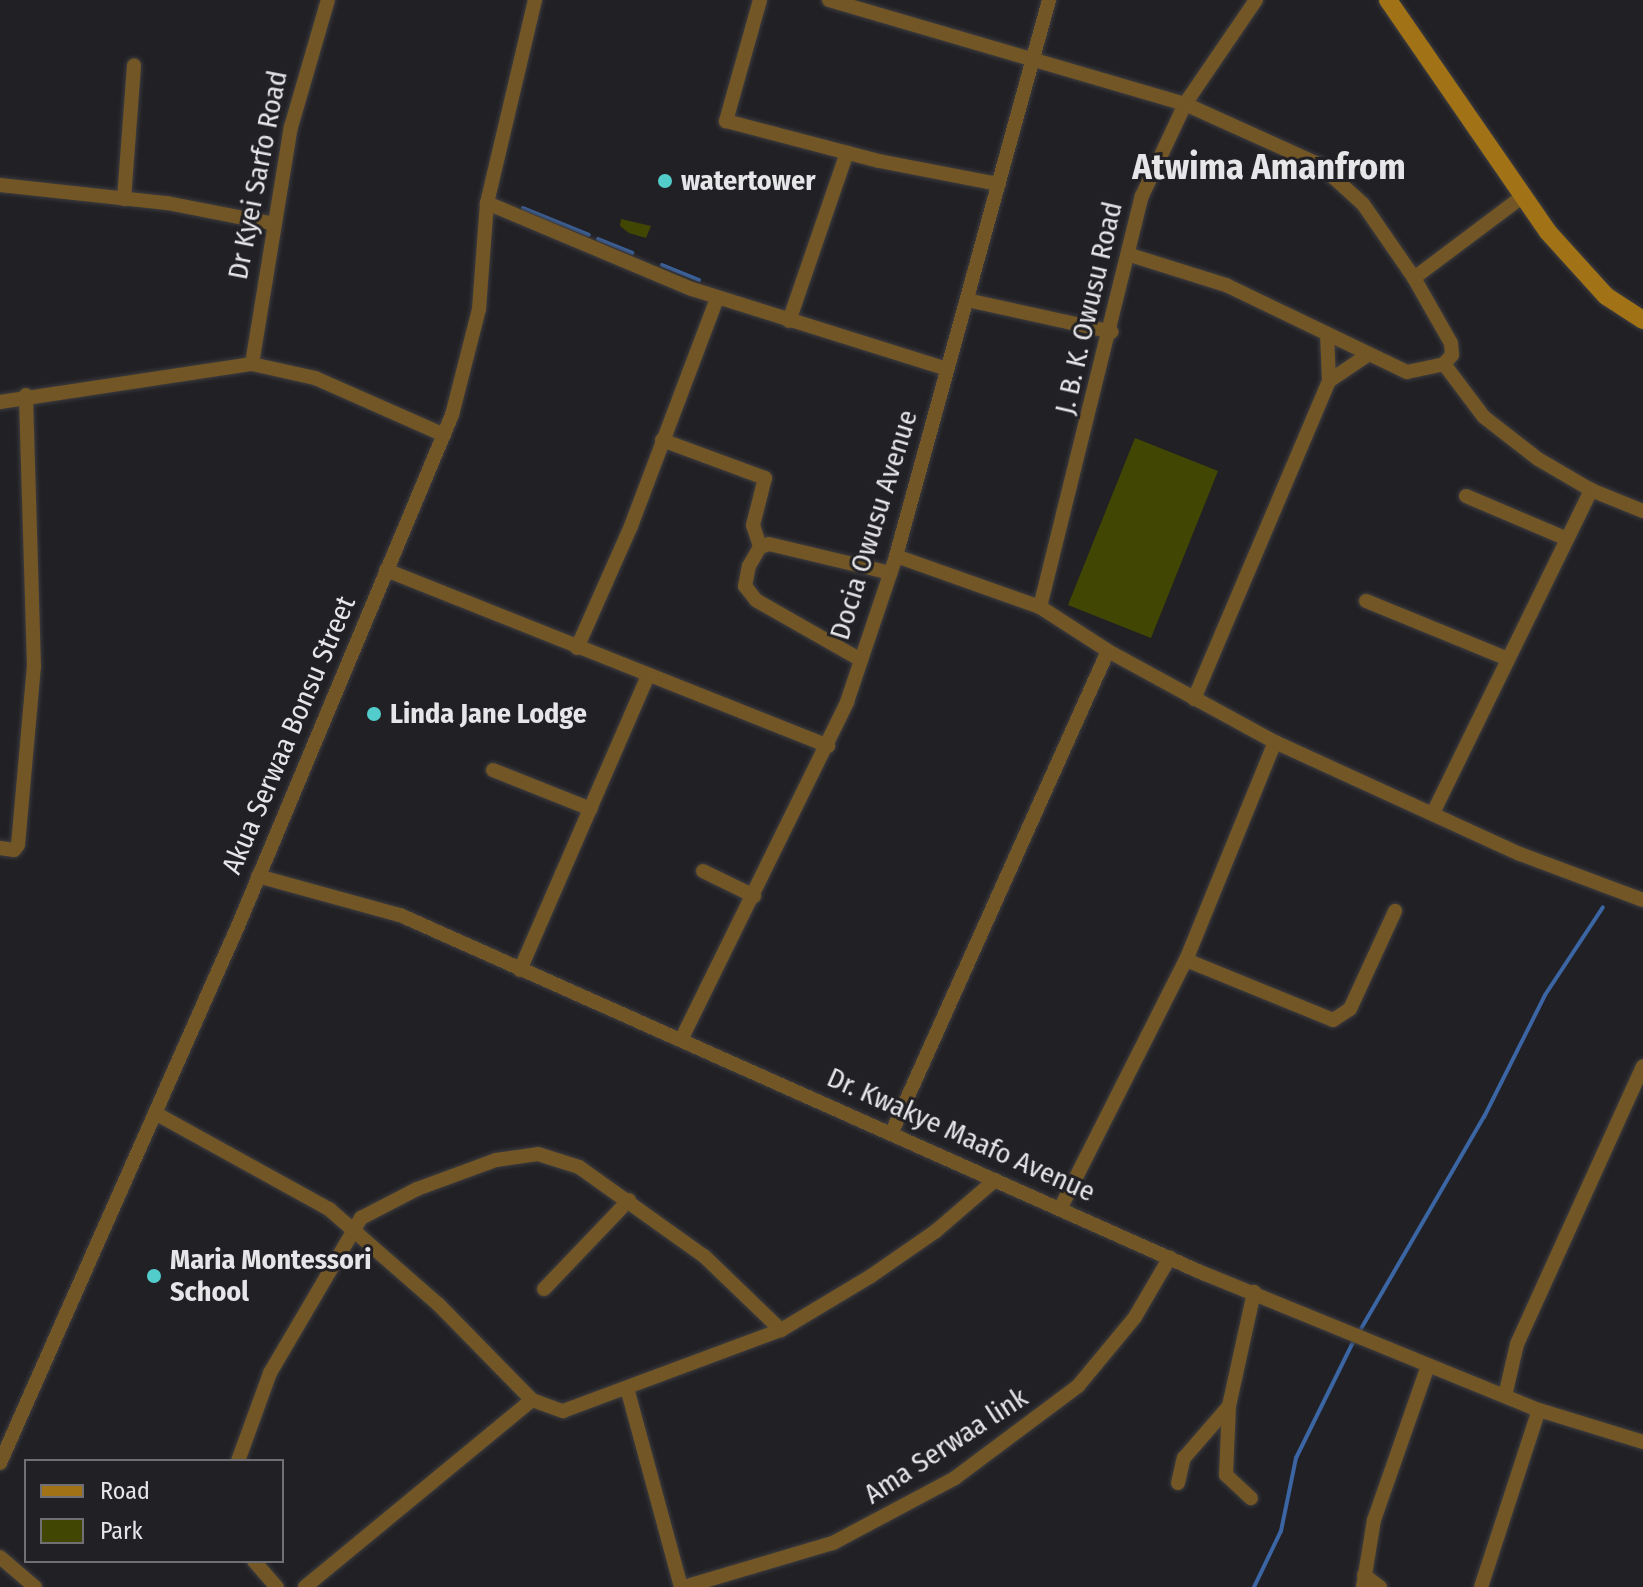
<!DOCTYPE html>
<html>
<head>
<meta charset="utf-8">
<style>
	body { margin:0 }
	#map { position:relative; width:1643px; height:1587px; overflow:hidden; background:#212125; font-family:"Fira Sans Condensed",sans-serif }
	div>[style] { position:absolute }
	.green>* { inset:0; background:#424603 }
	.stream>* { height:4px; margin:-2px; padding:0 2px; transform-origin:2px; border-radius:2px; background:#3b65a3 }
	.roads { filter:drop-shadow(0 0 2px #3d3c40) drop-shadow(0 0 2px #3d3c40) }
	.street>* { height:14px; margin:-7px; padding:0 7px; transform-origin:7px; border-radius:7px; background:#735625 }
	.secondary>* { height:18px; margin:-9px; padding:0 9px; transform-origin:9px; border-radius:9px; background:#a17316 }
	.dots>* { width:22px; height:22px; translate:-50% -50%; box-sizing:border-box; border:4px solid #212125; border-radius:50% }
	span { translate:-50% -50%; white-space:nowrap; text-align:center; line-height:1.15; -webkit-text-stroke:6px #212125; paint-order:stroke }
	.street-label { font-size:28px; color:#e6e5e8 }
	.poi-label { font-size:28px; color:#e6e5e8; font-weight:700 }
	.left { translate:0 -50%; text-align:left }
	.district-label { font-size:36px; color:#e6e5e8; font-weight:700 }
	.legend { position:absolute; left:24px; top:1459px; width:260px; height:104px; box-sizing:border-box; background:#212125; border:2px solid #706f73; margin:0; padding:10px 14px; list-style:none; font-size:24px; color:#e6e5e8 }
	.legend li { display:flex; align-items:center; gap:16px; height:40px }
	.legend b { width:40px; border:2px solid #706f73 }
</style>
</head>
<body>
<div id="map">
	<div class="green">
		<i style="clip-path:polygon(621px 219px,651px 226px,646px 238px,629px 233px,620px 226px)"></i>
		<i style="clip-path:polygon(1135px 438px,1218px 471px,1151px 638px,1068px 605px)"></i>
	</div>
	<div class="stream">
		<i style="left:523px;top:208px;width:71px;rotate:22.2deg"></i>
		<i style="left:598px;top:239px;width:37px;rotate:22deg"></i>
		<i style="left:662px;top:265px;width:40px;rotate:22deg"></i>
		<i style="left:1254px;top:1587px;width:62px;rotate:-64.3deg"></i>
		<i style="left:1281px;top:1531px;width:75px;rotate:-78.4deg"></i>
		<i style="left:1296px;top:1458px;width:125px;rotate:-63.8deg"></i>
		<i style="left:1351px;top:1346px;width:265px;rotate:-59.9deg"></i>
		<i style="left:1484px;top:1117px;width:136px;rotate:-63.4deg"></i>
		<i style="left:1545px;top:995px;width:105px;rotate:-56.6deg"></i>
	</div>
	<div class="roads">
		<div class="street">
			<i style="left:760px;top:0;width:126px;rotate:105.7deg"></i>
			<i style="left:726px;top:121px;width:158px;rotate:14.7deg"></i>
			<i style="left:879px;top:161px;width:122px;rotate:10.9deg"></i>
			<i style="left:829px;top:0;width:371px;rotate:16.3deg"></i>
			<i style="left:1185px;top:104px;width:148px;rotate:24.3deg"></i>
			<i style="left:1320px;top:165px;width:58px;rotate:42.2deg"></i>
			<i style="left:1363px;top:204px;width:90px;rotate:55.4deg"></i>
			<i style="left:1414px;top:278px;width:75px;rotate:60.4deg"></i>
			<i style="left:1451px;top:343px;width:12px;rotate:85deg"></i>
			<i style="left:1452px;top:355px;width:12px;rotate:132deg"></i>
			<i style="left:1444px;top:364px;width:66px;rotate:53deg"></i>
			<i style="left:1484px;top:417px;width:68px;rotate:37.9deg"></i>
			<i style="left:1538px;top:459px;width:61px;rotate:30.3deg"></i>
			<i style="left:1591px;top:490px;width:56px;rotate:22deg"></i>
			<i style="left:0;top:185px;width:168px;rotate:6.2deg"></i>
			<i style="left:167px;top:203px;width:109px;rotate:11.1deg"></i>
			<i style="left:124px;top:199px;width:134px;rotate:-85.7deg"></i>
			<i style="left:487px;top:203px;width:222px;rotate:22.8deg"></i>
			<i style="left:692px;top:289px;width:267px;rotate:17.4deg"></i>
			<i style="left:1130px;top:255px;width:101px;rotate:17.4deg"></i>
			<i style="left:1226px;top:285px;width:201px;rotate:25.7deg"></i>
			<i style="left:1407px;top:372px;width:38px;rotate:-12deg"></i>
			<i style="left:1414px;top:278px;width:135px;rotate:-36.9deg"></i>
			<i style="left:967px;top:300px;width:148px;rotate:12.4deg"></i>
			<i style="left:789px;top:321px;width:178px;rotate:-71deg"></i>
			<i style="left:252px;top:364px;width:240px;rotate:-80.7deg"></i>
			<i style="left:291px;top:127px;width:132px;rotate:-73.8deg"></i>
			<i style="left:1329px;top:381px;width:48px;rotate:-34deg"></i>
			<i style="left:0;top:402px;width:255px;rotate:-8.6deg"></i>
			<i style="left:252px;top:364px;width:65px;rotate:12.5deg"></i>
			<i style="left:315px;top:378px;width:141px;rotate:23.8deg"></i>
			<i style="left:662px;top:440px;width:110px;rotate:20.3deg"></i>
			<i style="left:765px;top:478px;width:49px;rotate:104.3deg"></i>
			<i style="left:753px;top:525px;width:23px;rotate:72deg"></i>
			<i style="left:1466px;top:496px;width:108px;rotate:23deg"></i>
			<i style="left:896px;top:556px;width:153px;rotate:19.5deg"></i>
			<i style="left:1040px;top:607px;width:81px;rotate:32.9deg"></i>
			<i style="left:1108px;top:651px;width:190px;rotate:28.6deg"></i>
			<i style="left:1275px;top:742px;width:269px;rotate:24.6deg"></i>
			<i style="left:1520px;top:854px;width:131px;rotate:20.5deg"></i>
			<i style="left:386px;top:570px;width:476px;rotate:21.7deg"></i>
			<i style="left:1366px;top:601px;width:151px;rotate:22.2deg"></i>
			<i style="left:1040px;top:607px;width:423px;rotate:-76.1deg"></i>
			<i style="left:1142px;top:196px;width:102px;rotate:-64.9deg"></i>
			<i style="left:1185px;top:104px;width:126px;rotate:-55.7deg"></i>
			<i style="left:577px;top:648px;width:133px;rotate:-66.1deg"></i>
			<i style="left:631px;top:526px;width:244px;rotate:-69.3deg"></i>
			<i style="left:861px;top:660px;width:121px;rotate:-150.3deg"></i>
			<i style="left:756px;top:600px;width:18px;rotate:-128deg"></i>
			<i style="left:745px;top:586px;width:20px;rotate:-79deg"></i>
			<i style="left:749px;top:566px;width:22px;rotate:-60deg"></i>
			<i style="left:760px;top:547px;width:9px;rotate:-18deg"></i>
			<i style="left:769px;top:544px;width:125px;rotate:13.4deg"></i>
			<i style="left:1194px;top:699px;width:345px;rotate:-67deg"></i>
			<i style="left:1329px;top:381px;width:47px;rotate:-92.4deg"></i>
			<i style="left:493px;top:770px;width:105px;rotate:21.7deg"></i>
			<i style="left:1433px;top:813px;width:360px;rotate:-63.9deg"></i>
			<i style="left:0;top:848px;width:14px;rotate:8deg"></i>
			<i style="left:14px;top:850px;width:6px;rotate:-51deg"></i>
			<i style="left:18px;top:845px;width:179px;rotate:-84.9deg"></i>
			<i style="left:34px;top:667px;width:272px;rotate:-91.7deg"></i>
			<i style="left:703px;top:871px;width:57px;rotate:26.1deg"></i>
			<i style="left:258px;top:876px;width:147px;rotate:15.4deg"></i>
			<i style="left:400px;top:915px;width:881px;rotate:24.04deg"></i>
			<i style="left:1205px;top:1274px;width:361px;rotate:22.2deg"></i>
			<i style="left:1539px;top:1410px;width:109px;rotate:17.1deg"></i>
			<i style="left:1186px;top:960px;width:159px;rotate:22.2deg"></i>
			<i style="left:1333px;top:1020px;width:20px;rotate:-33deg"></i>
			<i style="left:1350px;top:1009px;width:108px;rotate:-65.3deg"></i>
			<i style="left:520px;top:970px;width:321px;rotate:-66.5deg"></i>
			<i style="left:681px;top:1040px;width:377px;rotate:-63.8deg"></i>
			<i style="left:847px;top:702px;width:154px;rotate:-71.4deg"></i>
			<i style="left:896px;top:556px;width:577px;rotate:-74.61deg"></i>
			<i style="left:155px;top:1113px;width:199px;rotate:28.9deg"></i>
			<i style="left:329px;top:1209px;width:145px;rotate:41.1deg"></i>
			<i style="left:438px;top:1304px;width:134px;rotate:45.6deg"></i>
			<i style="left:532px;top:1400px;width:33px;rotate:20deg"></i>
			<i style="left:563px;top:1411px;width:233px;rotate:-20.4deg"></i>
			<i style="left:781px;top:1330px;width:105px;rotate:-31deg"></i>
			<i style="left:871px;top:1276px;width:79px;rotate:-34.7deg"></i>
			<i style="left:936px;top:1231px;width:78px;rotate:-40.8deg"></i>
			<i style="left:892px;top:1132px;width:527px;rotate:-65.82deg"></i>
			<i style="left:1060px;top:1209px;width:279px;rotate:-63.2deg"></i>
			<i style="left:1186px;top:960px;width:235px;rotate:-67.8deg"></i>
			<i style="left:544px;top:1289px;width:123px;rotate:-46.3deg"></i>
			<i style="left:627px;top:1388px;width:206px;rotate:74.8deg"></i>
			<i style="left:1505px;top:1396px;width:53px;rotate:-77deg"></i>
			<i style="left:1517px;top:1344px;width:305px;rotate:-65.6deg"></i>
			<i style="left:1229px;top:1406px;width:69px;rotate:92.5deg"></i>
			<i style="left:1226px;top:1475px;width:34px;rotate:43deg"></i>
			<i style="left:238px;top:1461px;width:94px;rotate:-70deg"></i>
			<i style="left:270px;top:1373px;width:180px;rotate:-59.6deg"></i>
			<i style="left:361px;top:1218px;width:63px;rotate:-27.4deg"></i>
			<i style="left:417px;top:1189px;width:84px;rotate:-20.2deg"></i>
			<i style="left:496px;top:1160px;width:42px;rotate:-8.1deg"></i>
			<i style="left:538px;top:1154px;width:43px;rotate:17.6deg"></i>
			<i style="left:579px;top:1167px;width:153px;rotate:35.5deg"></i>
			<i style="left:704px;top:1256px;width:107px;rotate:43.9deg"></i>
			<i style="left:0;top:1463px;width:587px;rotate:-66.1deg"></i>
			<i style="left:238px;top:926px;width:554px;rotate:-67.28deg"></i>
			<i style="left:452px;top:415px;width:109px;rotate:-75.7deg"></i>
			<i style="left:479px;top:309px;width:106px;rotate:-85.7deg"></i>
			<i style="left:487px;top:203px;width:209px;rotate:-76.7deg"></i>
			<i style="left:1178px;top:1483px;width:26px;rotate:-77deg"></i>
			<i style="left:1184px;top:1458px;width:69px;rotate:-49.1deg"></i>
			<i style="left:1229px;top:1406px;width:117px;rotate:-77.6deg"></i>
			<i style="left:0;top:1557px;width:46px;rotate:40.6deg"></i>
			<i style="left:254px;top:1561px;width:35px;rotate:49deg"></i>
			<i style="left:1364px;top:1575px;width:20px;rotate:37deg"></i>
			<i style="left:305px;top:1587px;width:294px;rotate:-39.5deg"></i>
			<i style="left:684px;top:1587px;width:155px;rotate:-16.5deg"></i>
			<i style="left:833px;top:1543px;width:138px;rotate:-28deg"></i>
			<i style="left:955px;top:1478px;width:154px;rotate:-36.8deg"></i>
			<i style="left:1078px;top:1386px;width:89px;rotate:-50.4deg"></i>
			<i style="left:1135px;top:1317px;width:69px;rotate:-59.7deg"></i>
			<i style="left:1363px;top:1587px;width:68px;rotate:-80.7deg"></i>
			<i style="left:1374px;top:1520px;width:163px;rotate:-70.7deg"></i>
			<i style="left:1481px;top:1587px;width:186px;rotate:-71.9deg"></i>
		</div>
		<div class="secondary">
			<i style="left:1388px;top:0;width:282px;rotate:55.4deg"></i>
			<i style="left:1548px;top:232px;width:86px;rotate:47.8deg"></i>
			<i style="left:1606px;top:296px;width:44px;rotate:33deg"></i>
		</div>
	</div>
	<div class="dots">
		<i style="left:665px;top:181px;background:#53cdcb"></i>
		<i style="left:374px;top:714px;background:#53cdcb"></i>
		<i style="left:154px;top:1276px;background:#53cdcb"></i>
	</div>
	<div class="street-label">
		<span style="left:258px;top:175px;rotate:-79deg">Dr Kyei Sarfo Road</span>
		<span style="left:1089px;top:308px;rotate:-77deg">J. B. K. Owusu Road</span>
		<span style="left:874px;top:525px;rotate:-73deg">Docia Owusu Avenue</span>
		<span style="left:289px;top:735px;rotate:-67deg">Akua Serwaa Bonsu Street</span>
		<span style="left:961px;top:1135px;rotate:24deg">Dr. Kwakye Maafo Avenue</span>
		<span style="left:946px;top:1446px;rotate:-33deg">Ama Serwaa link</span>
	</div>
	<div class="poi-label">
		<span class="left" style="left:681px;top:181px">watertower</span>
		<span class="left" style="left:390px;top:714px">Linda Jane Lodge</span>
		<span class="left" style="left:170px;top:1276px">Maria Montessori<br>School</span>
	</div>
	<div class="district-label">
		<span style="left:1269px;top:168px">Atwima Amanfrom</span>
	</div>
	<ul class="legend">
	<li><b style="height:10px;background:#a17316"></b>Road</li>
	<li><b style="height:22px;background:#424603"></b>Park</li>
	</ul>
</div>
</body>
</html>
